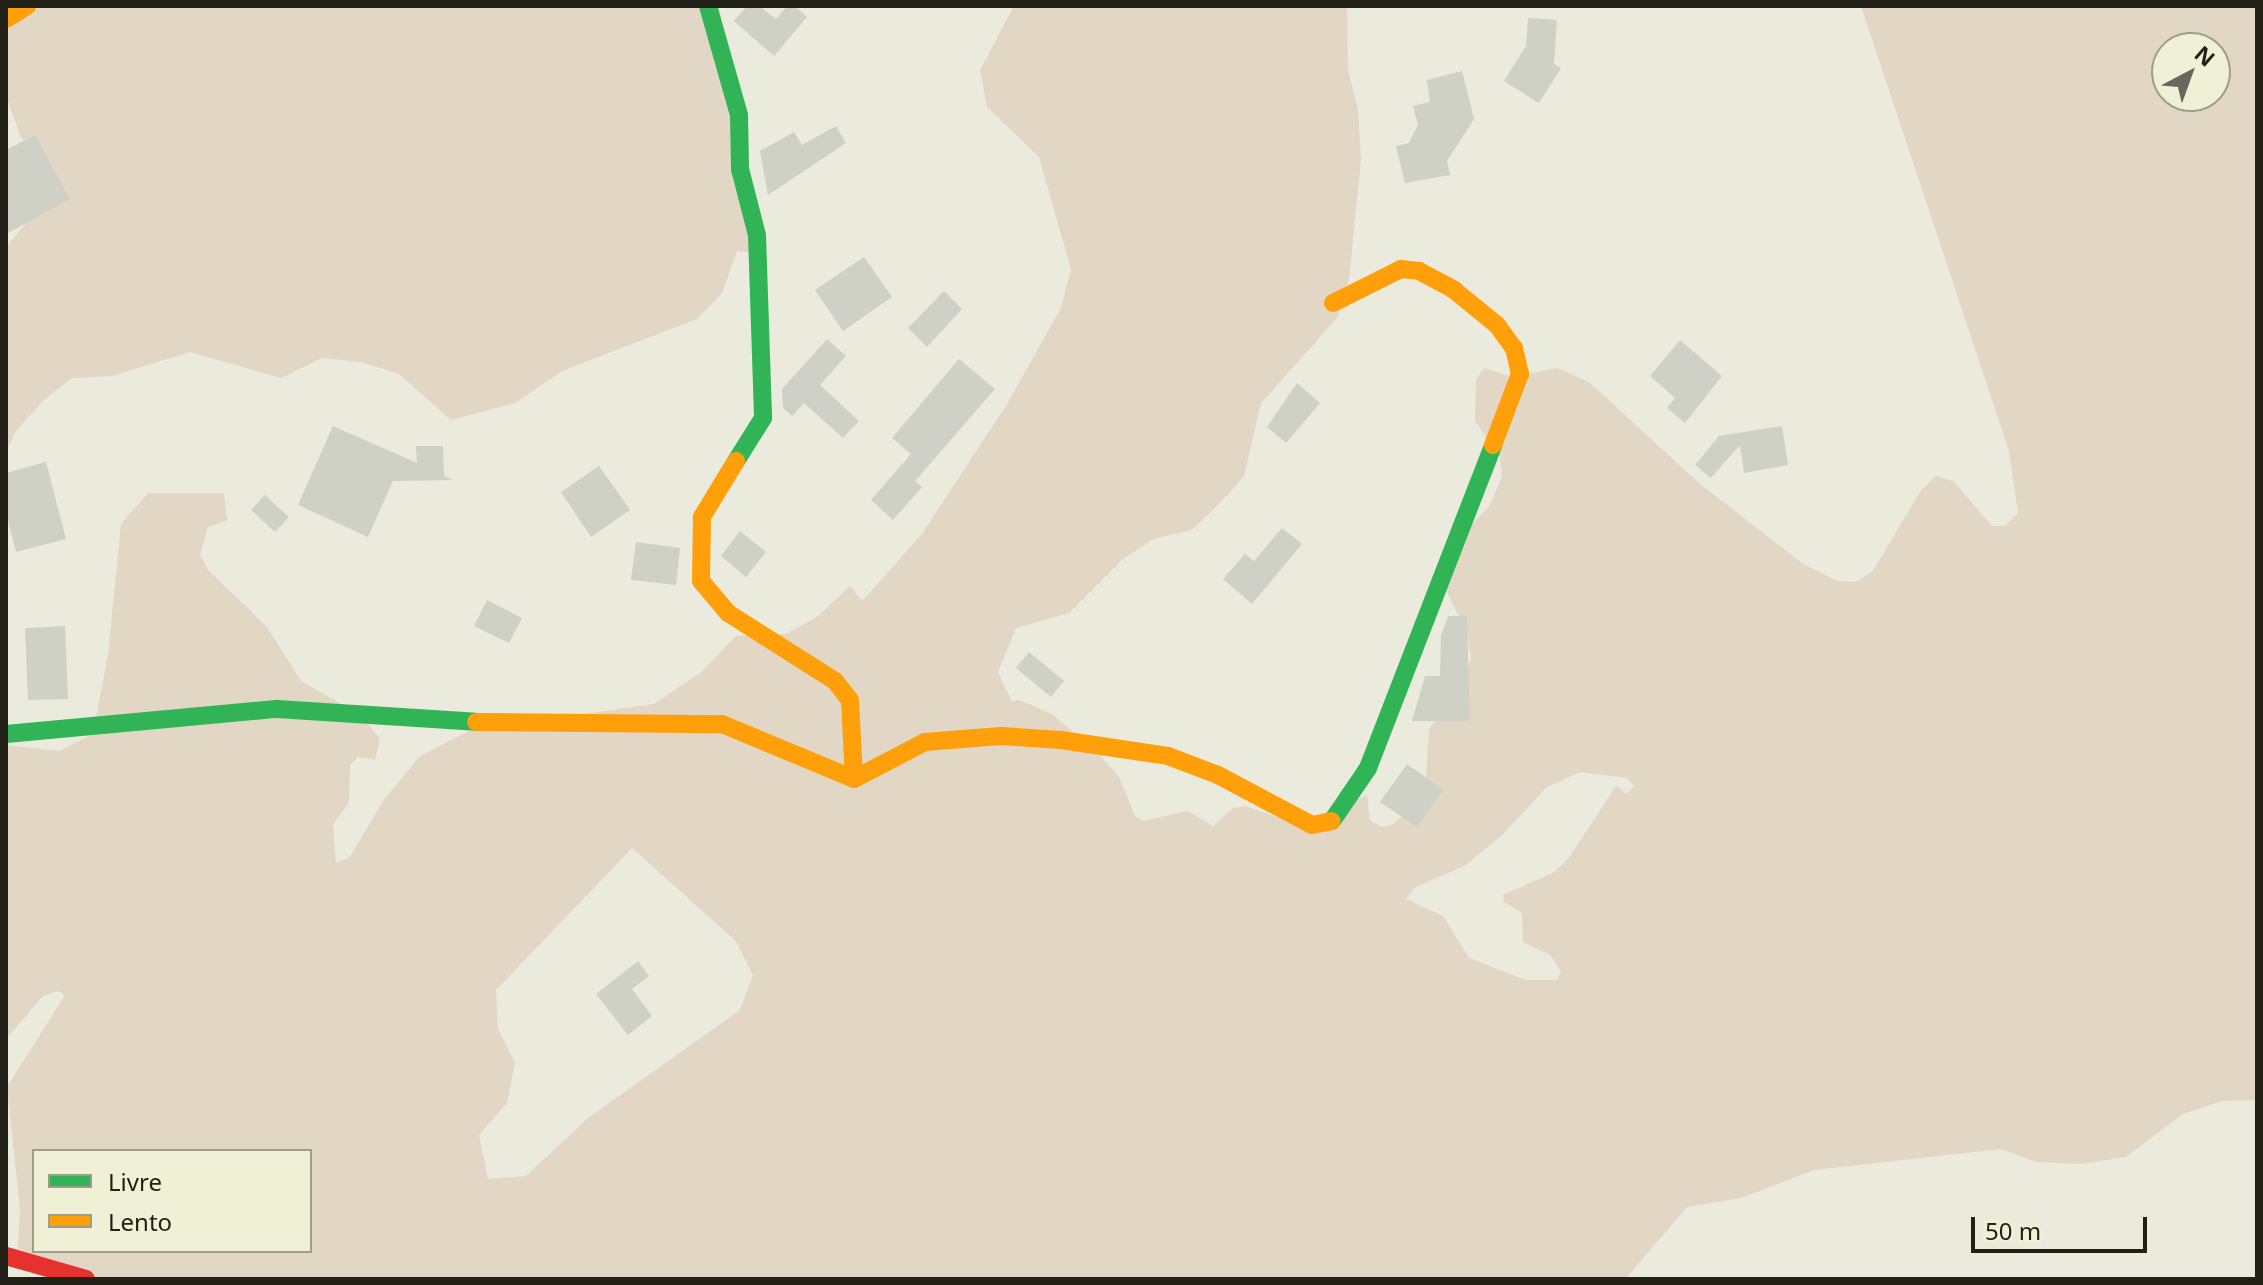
<!DOCTYPE html>
<html>
<head>
<meta charset="utf-8">
<style>
	body { margin:0 }
	#map { position:relative; width:2263px; height:1285px; overflow:hidden; background:#eaeadd; font-family:"Noto Sans",sans-serif }
	div>[style] { position:absolute }
	.green>* { inset:0; background:#e2d6c5 }
	.building>* { inset:0; background:#cfd1c6 }
	.fast>* { height:18px; margin:-9px; padding:0 9px; transform-origin:9px; border-radius:9px; background:#30b455 }
	.slow>* { height:18px; margin:-9px; padding:0 9px; transform-origin:9px; border-radius:9px; background:#ff9f0a }
	.jam>* { height:18px; margin:-9px; padding:0 9px; transform-origin:9px; border-radius:9px; background:#e5322d }
	span { translate:-50% -50%; white-space:nowrap; text-align:center; line-height:1.15; -webkit-text-stroke:6px #f0f0d7; paint-order:stroke }
	.frame { position:absolute; inset:0; border:8px solid #212118; pointer-events:none }
	.legend { position:absolute; left:32px; top:1149px; width:280px; height:104px; box-sizing:border-box; background:#f0f0d7; border:2px solid #9d9d8b; margin:0; padding:10px 14px; list-style:none; font-size:24px; color:#212118 }
	.legend li { display:flex; align-items:center; gap:16px; height:40px }
	.legend b { width:40px; border:2px solid #9d9d8b }
	.north { position:absolute; left:2151px; top:32px; width:80px; height:80px; box-sizing:border-box; background:#f0f0d7; border:2px solid #9d9d8b; border-radius:50%; rotate:41deg; font-size:22px; font-weight:700; line-height:32px; text-align:center; color:#212118 }
	.north::after { content:''; display:block; margin:auto; width:28px; height:36px; background:#67675d; clip-path:polygon(50% 0,100% 100%,50% 72%,0 100%) }
	.scale { position:absolute; left:1971px; top:1217px; width:176px; height:36px; box-sizing:border-box; border:4px solid #212118; border-top:0; padding-left:10px; font-size:24px; line-height:28px; white-space:nowrap; color:#212118; -webkit-text-stroke:6px #f0f0d7; paint-order:stroke }
</style>
</head>
<body>
<div id="map">
	<div class="green">
		<i style="clip-path:polygon(6px 6px,719px 6px,757px 253px,737px 251px,722px 293px,697px 319px,562px 371px,515px 403px,451px 420px,399px 374px,361px 362px,322px 358px,281px 378px,190px 352px,112px 376px,72px 378px,44px 400px,16px 431px,6px 452px,6px 247px,43px 203px,41px 160px,21px 137px,6px 96px)"></i>
		<i style="clip-path:polygon(evenodd,1014px 6px,1347px 6px,1348px 70px,1358px 109px,1361px 159px,1349px 280px,1337px 318px,1261px 403px,1244px 476px,1218px 505px,1192px 530px,1153px 539px,1122px 560px,1069px 613px,1016px 628px,998px 672px,1012px 702px,1019px 700px,1052px 714px,1098px 753px,1119px 777px,1135px 816px,1143px 821px,1188px 811px,1213px 826px,1233px 808px,1245px 806px,1299px 824px,1367px 795px,1370px 821px,1382px 827px,1392px 825px,1425px 796px,1429px 729px,1455px 696px,1471px 660px,1467px 633px,1444px 586px,1453px 545px,1490px 505px,1502px 477px,1500px 457px,1475px 421px,1476px 380px,1484px 368px,1512px 377px,1557px 368px,1589px 382px,1700px 484px,1803px 564px,1837px 581px,1856px 582px,1873px 571px,1921px 490px,1936px 476px,1953px 481px,1992px 526px,2005px 526px,2018px 513px,2009px 451px,1861px 6px,2257px 6px,2257px 1100px,2222px 1101px,2183px 1114px,2126px 1157px,2081px 1164px,2037px 1162px,2001px 1149px,1814px 1170px,1741px 1198px,1687px 1207px,1625px 1279px,75px 1279px,18px 1248px,20px 1209px,7px 1087px,65px 995px,58px 991px,42px 997px,6px 1039px,6px 745px,59px 751px,93px 734px,108px 654px,121px 524px,148px 493px,224px 493px,227px 520px,208px 527px,200px 554px,208px 570px,267px 627px,301px 681px,362px 716px,380px 739px,375px 760px,358px 757px,350px 765px,349px 803px,333px 824px,336px 863px,350px 857px,383px 801px,420px 756px,471px 730px,654px 704px,700px 673px,736px 636px,786px 634px,817px 617px,850px 586px,862px 601px,922px 534px,1007px 404px,1061px 308px,1071px 269px,1039px 157px,987px 107px,980px 70px,1014px 6px,2167px 48px,2215px 48px,2215px 96px,2167px 96px,2167px 48px,1014px 6px,1580px 772px,1627px 778px,1634px 786px,1627px 794px,1616px 786px,1568px 859px,1553px 873px,1503px 895px,1504px 902px,1522px 913px,1523px 942px,1550px 955px,1561px 971px,1557px 980px,1526px 980px,1469px 958px,1443px 916px,1406px 899px,1414px 888px,1466px 865px,1501px 836px,1547px 787px,1580px 772px,1014px 6px,632px 848px,736px 941px,753px 975px,740px 1010px,588px 1118px,526px 1176px,488px 1179px,479px 1135px,507px 1103px,515px 1063px,498px 1029px,496px 990px,632px 848px,1014px 6px,34px 1151px,310px 1151px,310px 1251px,34px 1251px,34px 1151px)"></i>
	</div>
	<div class="building">
		<i style="clip-path:polygon(747px 6px,760px 6px,776px 19px,787px 6px,795px 6px,807px 17px,774px 56px,734px 21px)"></i>
		<i style="clip-path:polygon(1528px 18px,1557px 20px,1554px 64px,1561px 68px,1539px 103px,1504px 81px,1526px 46px)"></i>
		<i style="clip-path:polygon(1462px 71px,1474px 119px,1447px 161px,1450px 175px,1405px 183px,1396px 146px,1409px 143px,1418px 125px,1413px 106px,1430px 102px,1427px 80px)"></i>
		<i style="clip-path:polygon(836px 126px,846px 143px,768px 195px,760px 151px,794px 132px,802px 145px)"></i>
		<i style="clip-path:polygon(35px 135px,70px 199px,6px 234px,6px 150px)"></i>
		<i style="clip-path:polygon(864px 257px,892px 297px,843px 331px,815px 290px)"></i>
		<i style="clip-path:polygon(944px 291px,962px 309px,927px 347px,908px 328px)"></i>
		<i style="clip-path:polygon(827px 339px,846px 356px,820px 385px,859px 421px,843px 438px,804px 403px,792px 416px,783px 408px,782px 389px)"></i>
		<i style="clip-path:polygon(1680px 340px,1722px 376px,1685px 423px,1667px 408px,1675px 398px,1650px 376px)"></i>
		<i style="clip-path:polygon(959px 359px,995px 389px,915px 481px,922px 487px,893px 520px,871px 500px,911px 454px,892px 438px)"></i>
		<i style="clip-path:polygon(1297px 383px,1320px 403px,1286px 443px,1267px 427px)"></i>
		<i style="clip-path:polygon(333px 426px,417px 463px,416px 446px,443px 446px,444px 476px,453px 480px,393px 481px,368px 537px,298px 505px)"></i>
		<i style="clip-path:polygon(1782px 426px,1788px 465px,1744px 473px,1740px 445px,1711px 478px,1695px 465px,1719px 436px)"></i>
		<i style="clip-path:polygon(46px 462px,66px 539px,16px 552px,6px 513px,6px 473px)"></i>
		<i style="clip-path:polygon(599px 466px,630px 510px,591px 537px,561px 492px)"></i>
		<i style="clip-path:polygon(265px 495px,289px 517px,275px 532px,251px 510px)"></i>
		<i style="clip-path:polygon(1282px 528px,1302px 544px,1252px 604px,1223px 579px,1245px 554px,1254px 561px)"></i>
		<i style="clip-path:polygon(740px 531px,766px 552px,746px 577px,721px 556px)"></i>
		<i style="clip-path:polygon(636px 542px,680px 548px,676px 585px,631px 580px)"></i>
		<i style="clip-path:polygon(487px 600px,522px 618px,509px 643px,474px 626px)"></i>
		<i style="clip-path:polygon(1448px 616px,1467px 616px,1470px 721px,1412px 721px,1425px 676px,1440px 676px,1441px 636px)"></i>
		<i style="clip-path:polygon(65px 626px,68px 699px,28px 700px,25px 628px)"></i>
		<i style="clip-path:polygon(1029px 652px,1064px 681px,1051px 697px,1016px 668px)"></i>
		<i style="clip-path:polygon(1407px 764px,1443px 790px,1417px 827px,1380px 802px)"></i>
		<i style="clip-path:polygon(638px 961px,649px 976px,632px 989px,652px 1016px,628px 1035px,596px 994px)"></i>
	</div>
	<div class="fast">
		<i style="left:708px;top:6px;width:113px;rotate:74.1deg"></i>
		<i style="left:739px;top:115px;width:54px;rotate:88.9deg"></i>
		<i style="left:740px;top:169px;width:68px;rotate:75.6deg"></i>
		<i style="left:757px;top:235px;width:183px;rotate:88.1deg"></i>
		<i style="left:763px;top:418px;width:51px;rotate:122.1deg"></i>
		<i style="left:6px;top:734px;width:272px;rotate:-5.3deg"></i>
		<i style="left:277px;top:709px;width:199px;rotate:3.7deg"></i>
		<i style="left:1332px;top:821px;width:64px;rotate:-55.8deg"></i>
		<i style="left:1368px;top:768px;width:346px;rotate:-68.8deg"></i>
	</div>
	<div class="slow">
		<i style="left:6px;top:19px;width:25px;rotate:-32deg"></i>
		<i style="left:1333px;top:303px;width:76px;rotate:-26.6deg"></i>
		<i style="left:1401px;top:269px;width:18px;rotate:6deg"></i>
		<i style="left:1419px;top:271px;width:40px;rotate:28deg"></i>
		<i style="left:1454px;top:290px;width:55px;rotate:39.1deg"></i>
		<i style="left:1497px;top:325px;width:29px;rotate:54deg"></i>
		<i style="left:1514px;top:348px;width:27px;rotate:77deg"></i>
		<i style="left:1520px;top:374px;width:76px;rotate:110.8deg"></i>
		<i style="left:736px;top:461px;width:66px;rotate:121.3deg"></i>
		<i style="left:702px;top:517px;width:64px;rotate:90.9deg"></i>
		<i style="left:701px;top:581px;width:42px;rotate:49.8deg"></i>
		<i style="left:728px;top:613px;width:127px;rotate:32.4deg"></i>
		<i style="left:835px;top:681px;width:24px;rotate:52deg"></i>
		<i style="left:850px;top:700px;width:79px;rotate:87.1deg"></i>
		<i style="left:476px;top:722px;width:246px;rotate:0.5deg"></i>
		<i style="left:722px;top:724px;width:143px;rotate:22.6deg"></i>
		<i style="left:854px;top:779px;width:80px;rotate:-27.5deg"></i>
		<i style="left:925px;top:742px;width:76px;rotate:-4.5deg"></i>
		<i style="left:1001px;top:736px;width:60px;rotate:3.8deg"></i>
		<i style="left:1061px;top:740px;width:108px;rotate:8.5deg"></i>
		<i style="left:1168px;top:756px;width:53px;rotate:20.8deg"></i>
		<i style="left:1218px;top:775px;width:106px;rotate:28deg"></i>
		<i style="left:1312px;top:825px;width:20px;rotate:-11deg"></i>
	</div>
	<div class="jam">
		<i style="left:6px;top:1256px;width:83px;rotate:16deg"></i>
	</div>
	<div class="frame"></div>
	<ul class="legend">
	<li><b style="height:10px;background:#30b455"></b>Livre</li>
	<li><b style="height:10px;background:#ff9f0a"></b>Lento</li>
	</ul>
	<div class="north">N</div>
	<div class="scale">50 m</div>
</div>
</body>
</html>
